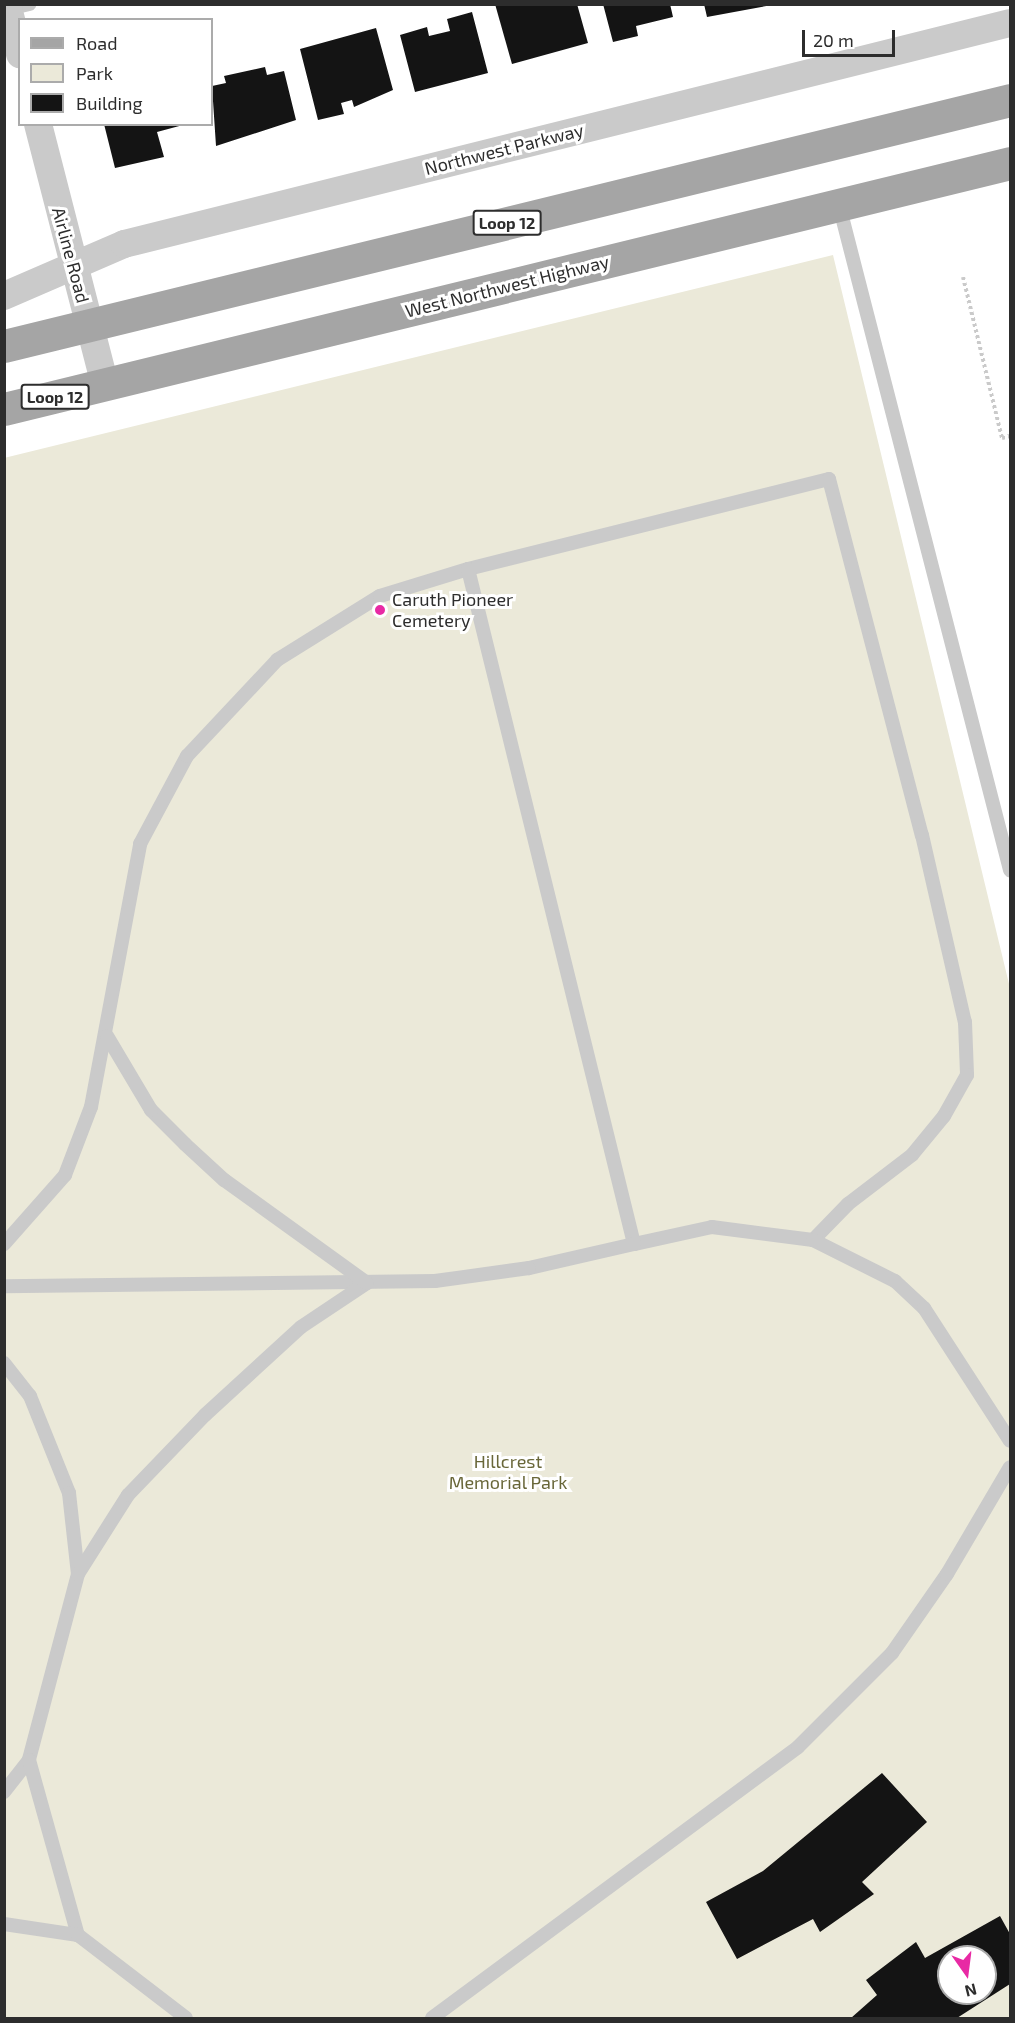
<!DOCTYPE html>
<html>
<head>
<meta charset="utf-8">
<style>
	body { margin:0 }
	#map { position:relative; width:1015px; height:2023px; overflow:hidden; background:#fff; font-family:"Exo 2",sans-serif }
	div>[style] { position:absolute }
	.green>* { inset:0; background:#ebe9d9 }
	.building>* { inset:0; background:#141414 }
	.path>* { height:4px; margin-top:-2px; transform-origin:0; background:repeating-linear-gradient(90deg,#cacaca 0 3px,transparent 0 6px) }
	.service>* { height:14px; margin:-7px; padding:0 7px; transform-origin:7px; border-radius:7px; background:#cacaca }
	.minor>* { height:28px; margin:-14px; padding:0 14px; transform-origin:14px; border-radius:14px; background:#cacaca }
	.primary>* { height:33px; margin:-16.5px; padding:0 16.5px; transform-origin:16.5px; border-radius:16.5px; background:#a5a5a5 }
	.dots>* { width:16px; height:16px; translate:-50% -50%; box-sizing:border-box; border:3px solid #fff; border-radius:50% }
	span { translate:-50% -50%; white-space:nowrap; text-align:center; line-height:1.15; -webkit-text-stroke:6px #fff; paint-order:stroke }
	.shield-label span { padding:2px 4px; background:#fff; border:2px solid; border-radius:4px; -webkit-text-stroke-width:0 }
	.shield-label { font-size:16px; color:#2d2d2d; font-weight:700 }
	.street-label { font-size:18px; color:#2d2d2d }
	.poi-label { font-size:18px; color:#2d2d2d }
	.left { translate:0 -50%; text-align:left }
	.park-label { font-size:18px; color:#696739 }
	.frame { position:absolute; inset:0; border:6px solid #2d2d2d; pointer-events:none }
	.legend { position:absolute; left:18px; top:18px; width:195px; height:108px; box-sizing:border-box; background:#fff; border:2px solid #ababab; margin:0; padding:8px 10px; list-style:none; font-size:18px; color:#2d2d2d }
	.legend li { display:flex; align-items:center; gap:12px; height:30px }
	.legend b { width:30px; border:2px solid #ababab }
	.north { position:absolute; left:937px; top:1945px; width:60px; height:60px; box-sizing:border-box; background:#fff; border:2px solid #ababab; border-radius:50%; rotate:166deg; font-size:16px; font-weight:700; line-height:24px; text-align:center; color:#2d2d2d }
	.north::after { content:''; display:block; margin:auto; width:21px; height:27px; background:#e82aa4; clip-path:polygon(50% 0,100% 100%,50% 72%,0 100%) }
	.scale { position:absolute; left:802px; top:30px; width:93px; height:27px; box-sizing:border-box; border:3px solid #2d2d2d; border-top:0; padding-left:8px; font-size:18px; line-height:21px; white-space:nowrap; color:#2d2d2d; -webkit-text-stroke:4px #fff; paint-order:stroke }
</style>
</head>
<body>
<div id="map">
	<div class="green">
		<i style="clip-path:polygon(evenodd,833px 255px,1010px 988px,1010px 2018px,5px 2018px,4px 458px,833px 255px,949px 1957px,985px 1957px,985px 1993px,949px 1993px,949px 1957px)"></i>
	</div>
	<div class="building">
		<i style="clip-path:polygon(495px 4px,577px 4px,588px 43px,512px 64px)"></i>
		<i style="clip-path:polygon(603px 4px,670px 4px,673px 17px,636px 26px,638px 36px,613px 42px)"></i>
		<i style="clip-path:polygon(704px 4px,772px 4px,772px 5px,707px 17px)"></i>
		<i style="clip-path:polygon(472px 12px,488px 73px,415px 92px,400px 35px,427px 27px,429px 36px,450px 31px,447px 19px)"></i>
		<i style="clip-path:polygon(376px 28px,393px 90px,354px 107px,352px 100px,341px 103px,344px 114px,318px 120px,300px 49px)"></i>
		<i style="clip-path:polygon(265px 67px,267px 75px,284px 71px,296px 120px,216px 146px,212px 86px,226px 83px,224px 76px)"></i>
		<i style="clip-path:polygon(104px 124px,182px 124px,183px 125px,157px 132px,164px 157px,115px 168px)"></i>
		<i style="clip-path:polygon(882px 1773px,927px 1822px,862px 1882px,874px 1894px,820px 1932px,813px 1919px,737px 1959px,706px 1902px,763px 1871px)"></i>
		<i style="clip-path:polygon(evenodd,1000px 1916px,1010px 1934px,1010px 1984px,957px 2018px,851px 2018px,877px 1995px,866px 1980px,916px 1942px,925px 1958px,1000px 1916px,949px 1957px,985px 1957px,985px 1993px,949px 1993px,949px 1957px)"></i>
	</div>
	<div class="path">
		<i style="left:963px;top:277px;width:166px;rotate:76.4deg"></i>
		<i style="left:1002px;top:438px;width:8px;rotate:-14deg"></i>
	</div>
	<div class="service">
		<i style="left:8px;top:9px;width:22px;rotate:-13deg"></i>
		<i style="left:839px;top:205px;width:687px;rotate:75.58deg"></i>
		<i style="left:468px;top:569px;width:372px;rotate:-14deg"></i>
		<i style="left:829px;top:479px;width:368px;rotate:75.4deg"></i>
		<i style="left:922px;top:835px;width:192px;rotate:77.1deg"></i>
		<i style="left:965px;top:1022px;width:53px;rotate:87.8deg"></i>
		<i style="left:967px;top:1075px;width:47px;rotate:119.3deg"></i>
		<i style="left:944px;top:1116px;width:50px;rotate:129.4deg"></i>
		<i style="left:912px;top:1155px;width:81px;rotate:142.6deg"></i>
		<i style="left:848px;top:1204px;width:50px;rotate:134.2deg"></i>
		<i style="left:813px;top:1240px;width:102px;rotate:-172.7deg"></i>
		<i style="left:712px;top:1227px;width:80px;rotate:167.7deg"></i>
		<i style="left:813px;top:1240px;width:92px;rotate:26.6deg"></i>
		<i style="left:895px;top:1281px;width:40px;rotate:43deg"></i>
		<i style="left:924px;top:1308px;width:158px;rotate:57.1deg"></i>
		<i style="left:4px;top:1244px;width:92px;rotate:-48.5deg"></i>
		<i style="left:65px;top:1175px;width:73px;rotate:-69.1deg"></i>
		<i style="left:91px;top:1107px;width:268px;rotate:-79.4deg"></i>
		<i style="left:140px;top:844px;width:100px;rotate:-61.9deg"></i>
		<i style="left:187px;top:756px;width:132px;rotate:-46.8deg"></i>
		<i style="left:277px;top:660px;width:121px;rotate:-31.9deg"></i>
		<i style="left:380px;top:596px;width:92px;rotate:-17.1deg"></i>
		<i style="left:468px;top:569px;width:695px;rotate:76.18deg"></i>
		<i style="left:634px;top:1244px;width:108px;rotate:167.1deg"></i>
		<i style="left:529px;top:1268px;width:95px;rotate:172.1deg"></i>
		<i style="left:435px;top:1281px;width:431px;rotate:179.3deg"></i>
		<i style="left:4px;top:1363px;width:42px;rotate:51.8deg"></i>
		<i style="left:30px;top:1396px;width:105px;rotate:68.1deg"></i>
		<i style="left:69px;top:1493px;width:81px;rotate:83.7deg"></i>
		<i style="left:78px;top:1574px;width:192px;rotate:104.8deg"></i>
		<i style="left:29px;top:1760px;width:41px;rotate:128deg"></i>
		<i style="left:78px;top:1574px;width:93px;rotate:-57.7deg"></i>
		<i style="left:128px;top:1495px;width:111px;rotate:-46.1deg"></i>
		<i style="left:205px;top:1415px;width:130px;rotate:-42.5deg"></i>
		<i style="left:301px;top:1327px;width:79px;rotate:-33.7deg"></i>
		<i style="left:367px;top:1283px;width:176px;rotate:-144.2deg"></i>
		<i style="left:224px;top:1180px;width:53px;rotate:-137.3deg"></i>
		<i style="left:185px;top:1144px;width:48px;rotate:-135deg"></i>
		<i style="left:151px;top:1110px;width:86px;rotate:-120.7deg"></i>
		<i style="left:29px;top:1760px;width:182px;rotate:74.4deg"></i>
		<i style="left:4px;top:1924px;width:75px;rotate:8.5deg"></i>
		<i style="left:78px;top:1935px;width:136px;rotate:37.5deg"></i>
		<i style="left:432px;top:2018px;width:455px;rotate:-36.5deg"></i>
		<i style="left:798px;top:1747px;width:133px;rotate:-45deg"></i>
		<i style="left:892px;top:1653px;width:96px;rotate:-55.2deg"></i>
		<i style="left:947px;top:1574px;width:124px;rotate:-59.5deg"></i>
	</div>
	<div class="minor">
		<i style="left:7px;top:4px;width:52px;rotate:75.4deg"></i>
		<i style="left:38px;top:124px;width:269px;rotate:75.6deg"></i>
		<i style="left:4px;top:296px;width:131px;rotate:-23.4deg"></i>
		<i style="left:124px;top:244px;width:913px;rotate:-14.01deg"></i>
	</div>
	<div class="primary">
		<i style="left:4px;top:346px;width:1036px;rotate:-13.74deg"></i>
		<i style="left:4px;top:409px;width:1036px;rotate:-13.74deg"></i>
	</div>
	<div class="dots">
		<i style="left:380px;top:610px;background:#e82aa4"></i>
	</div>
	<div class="shield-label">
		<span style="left:507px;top:223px">Loop 12</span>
		<span style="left:55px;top:397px">Loop 12</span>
	</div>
	<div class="street-label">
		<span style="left:504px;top:149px;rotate:-14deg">Northwest Parkway</span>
		<span style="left:71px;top:255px;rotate:75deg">Airline Road</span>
		<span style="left:507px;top:286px;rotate:-14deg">West Northwest Highway</span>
	</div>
	<div class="poi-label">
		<span class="left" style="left:392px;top:610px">Caruth Pioneer<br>Cemetery</span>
	</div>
	<div class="park-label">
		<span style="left:508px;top:1472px">Hillcrest<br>Memorial Park</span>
	</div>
	<div class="frame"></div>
	<ul class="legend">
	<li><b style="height:8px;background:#a5a5a5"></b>Road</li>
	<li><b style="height:16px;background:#ebe9d9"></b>Park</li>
	<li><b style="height:16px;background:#141414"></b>Building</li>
	</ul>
	<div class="north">N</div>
	<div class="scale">20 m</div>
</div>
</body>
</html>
